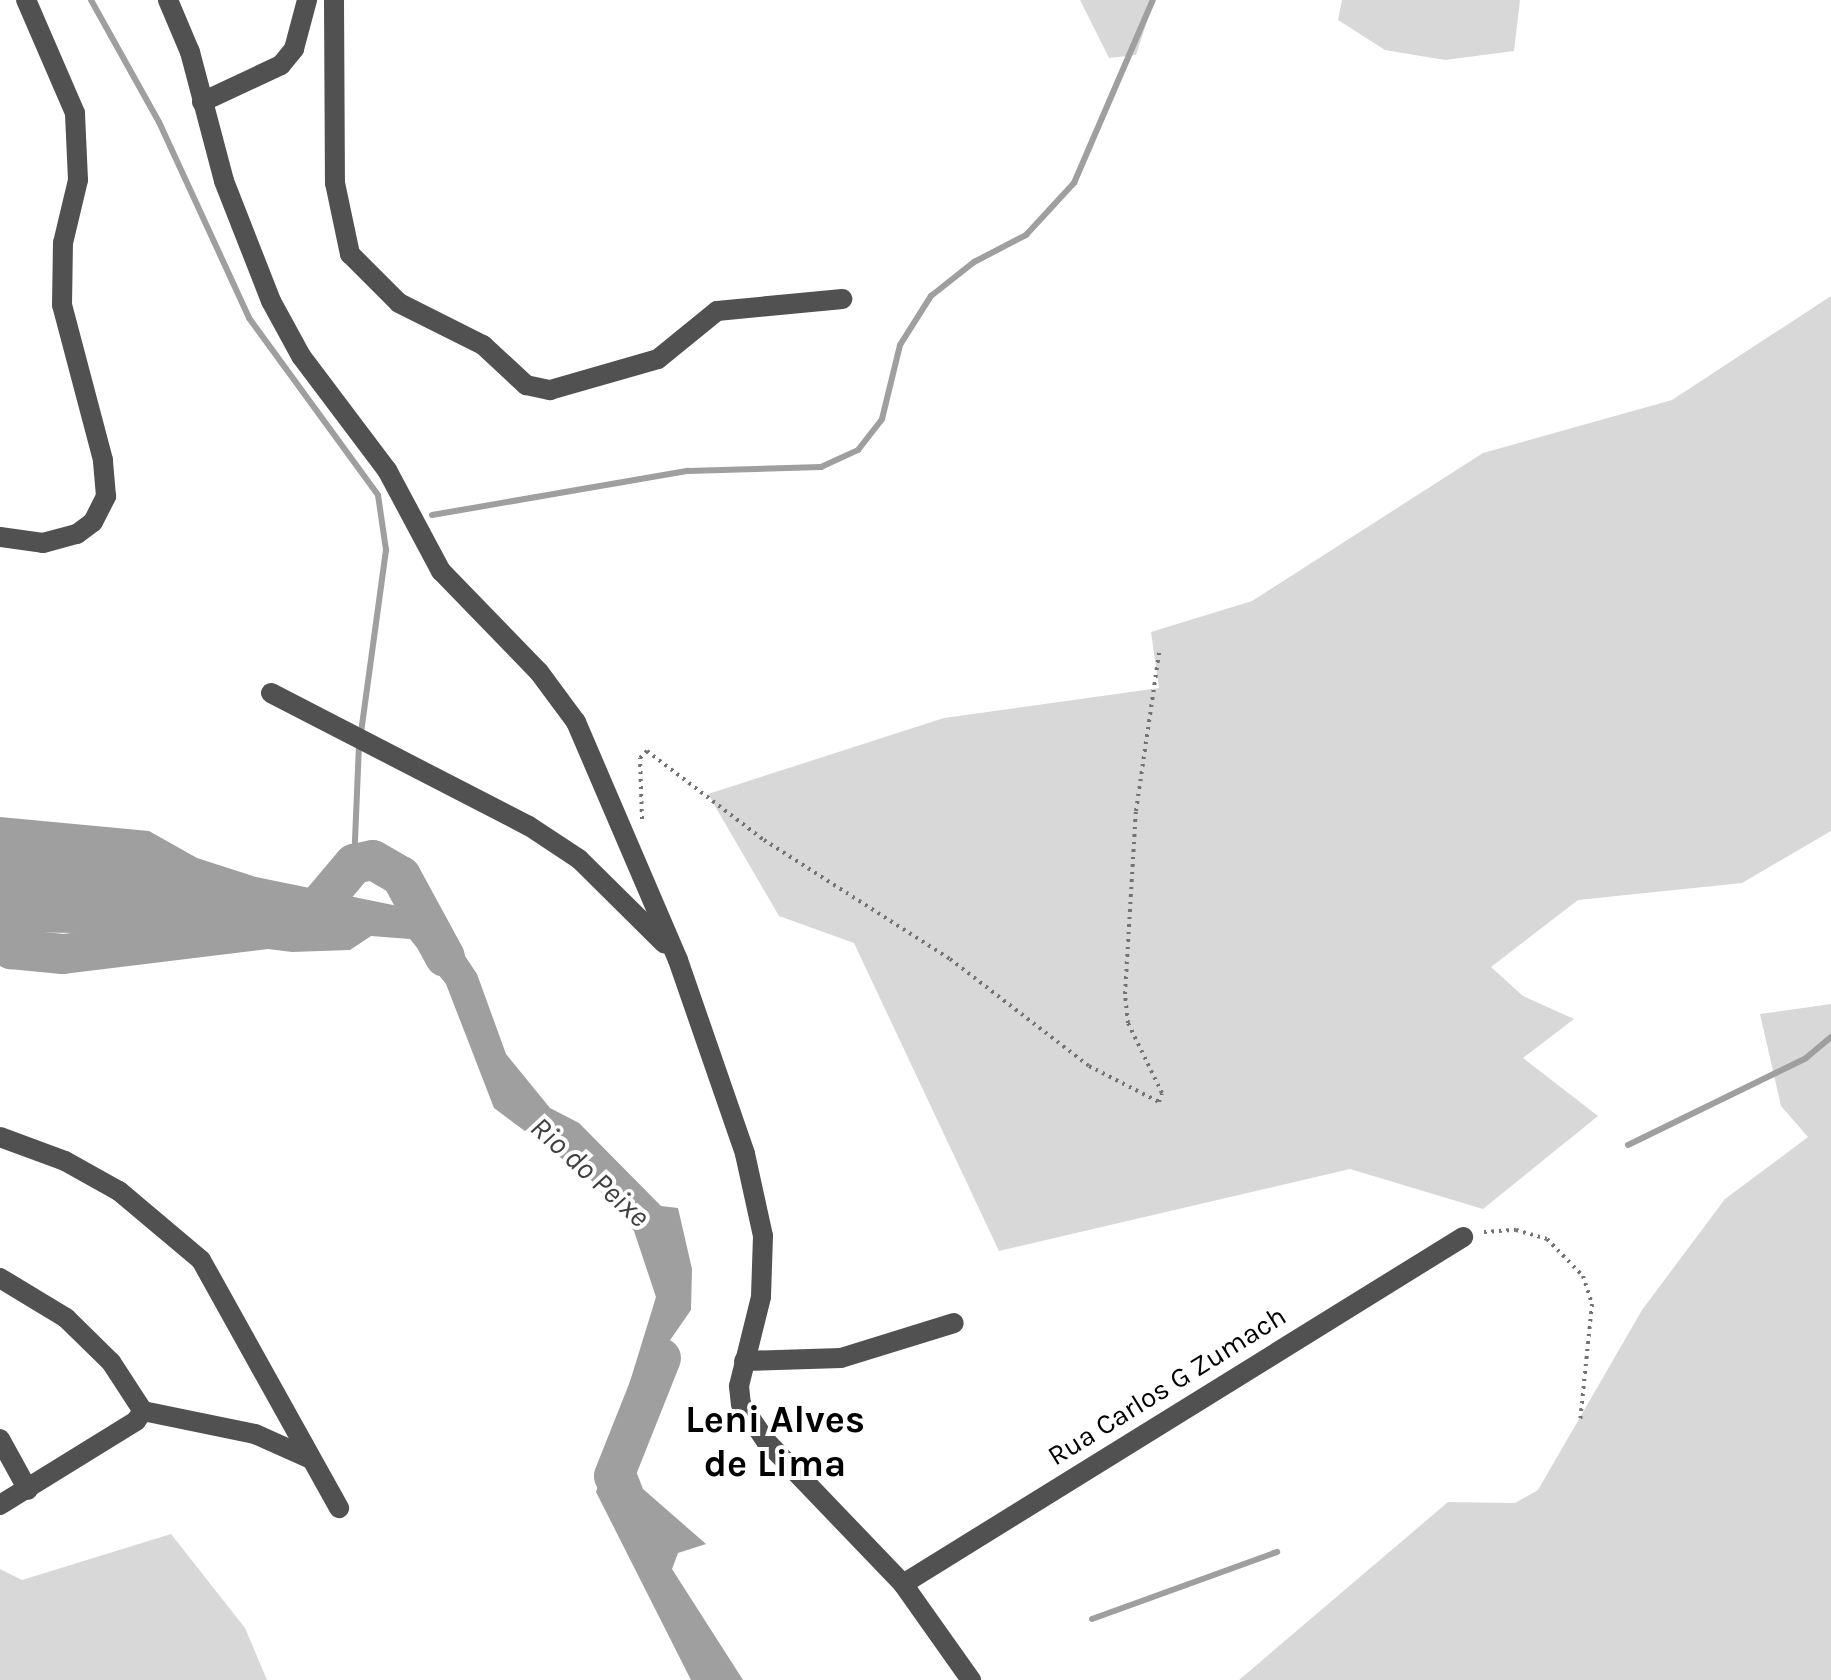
<!DOCTYPE html>
<html>
<head>
<meta charset="utf-8">
<style>
	body { margin:0 }
	#map { position:relative; width:1831px; height:1680px; overflow:hidden; background:#fff; font-family:Karla,sans-serif }
	div>[style] { position:absolute }
	.green>* { inset:0; background:#d8d8d8 }
	.water>* { inset:0; background:#9f9f9f }
	.stream>* { height:6px; margin:-3px; padding:0 3px; transform-origin:3px; border-radius:3px; background:#9f9f9f }
	.river>* { height:40px; margin:-20px; padding:0 20px; transform-origin:20px; border-radius:20px; background:#9f9f9f }
	.path>* { height:4px; margin-top:-2px; transform-origin:0; background:repeating-linear-gradient(90deg,#737373 0 2.5px,transparent 0 7.5px) }
	.minor>* { height:20px; margin:-10px; padding:0 10px; transform-origin:10px; border-radius:10px; background:#515151 }
	span { translate:-50% -50%; white-space:nowrap; text-align:center; line-height:1.15; -webkit-text-stroke:8px #fff; paint-order:stroke }
	.street-label { font-size:28px; color:#000 }
	.water-label { font-size:30px; color:#404040; font-style:italic }
	.district-label { font-size:38px; color:#000; font-weight:700 }
</style>
</head>
<body>
<div id="map">
	<div class="green">
		<i style="clip-path:polygon(1080px 0,1154px 0,1136px 55px,1109px 58px)"></i>
		<i style="clip-path:polygon(1342px 0,1520px 0,1514px 51px,1445px 60px,1385px 50px,1338px 20px)"></i>
		<i style="clip-path:polygon(1831px 296px,1831px 831px,1742px 883px,1578px 900px,1491px 967px,1523px 996px,1574px 1019px,1523px 1058px,1598px 1116px,1483px 1209px,1350px 1169px,999px 1251px,854px 943px,779px 916px,708px 794px,944px 718px,1159px 688px,1151px 632px,1252px 601px,1483px 453px,1672px 400px)"></i>
		<i style="clip-path:polygon(1831px 1004px,1831px 1680px,1239px 1680px,1448px 1502px,1515px 1503px,1538px 1490px,1642px 1310px,1725px 1199px,1808px 1137px,1781px 1106px,1760px 1014px)"></i>
		<i style="clip-path:polygon(171px 1534px,245px 1628px,267px 1680px,0 1680px,0 1569px,22px 1580px)"></i>
	</div>
	<div class="water">
		<i style="clip-path:polygon(0 817px,149px 831px,197px 858px,256px 877px,437px 914px,477px 974px,506px 1054px,550px 1108px,579px 1123px,661px 1206px,678px 1208px,692px 1269px,691px 1310px,666px 1346px,662px 1384px,636px 1412px,631px 1458px,643px 1489px,706px 1544px,678px 1553px,672px 1569px,743px 1680px,691px 1680px,596px 1492px,656px 1297px,634px 1231px,591px 1180px,494px 1108px,446px 984px,410px 939px,371px 936px,350px 950px,292px 952px,145px 934px,11px 932px,0 929px)"></i>
	</div>
	<div class="stream">
		<i style="left:91px;top:0;width:140px;rotate:60.9deg"></i>
		<i style="left:159px;top:122px;width:216px;rotate:65.3deg"></i>
		<i style="left:249px;top:318px;width:219px;rotate:53.9deg"></i>
		<i style="left:378px;top:495px;width:56px;rotate:81.7deg"></i>
		<i style="left:386px;top:550px;width:185px;rotate:97.8deg"></i>
		<i style="left:432px;top:515px;width:260px;rotate:-9.8deg"></i>
		<i style="left:688px;top:471px;width:133px;rotate:-1.7deg"></i>
		<i style="left:821px;top:467px;width:41px;rotate:-24.7deg"></i>
		<i style="left:858px;top:450px;width:39px;rotate:-52deg"></i>
		<i style="left:882px;top:419px;width:76px;rotate:-76.3deg"></i>
		<i style="left:900px;top:345px;width:58px;rotate:-57.7deg"></i>
		<i style="left:931px;top:296px;width:55px;rotate:-38.3deg"></i>
		<i style="left:974px;top:262px;width:59px;rotate:-27.4deg"></i>
		<i style="left:1026px;top:235px;width:71px;rotate:-47.3deg"></i>
		<i style="left:1074px;top:183px;width:199px;rotate:-66.7deg"></i>
		<i style="left:354px;top:864px;width:118px;rotate:-87.6deg"></i>
		<i style="left:1628px;top:1145px;width:198px;rotate:-26deg"></i>
		<i style="left:1806px;top:1058px;width:33px;rotate:-40deg"></i>
		<i style="left:1092px;top:1619px;width:197px;rotate:-19.9deg"></i>
	</div>
	<div class="river">
		<i style="left:0;top:941px;width:14px;rotate:36deg"></i>
		<i style="left:11px;top:949px;width:52px;rotate:5.5deg"></i>
		<i style="left:63px;top:954px;width:231px;rotate:-7deg"></i>
		<i style="left:292px;top:926px;width:22px;rotate:-30deg"></i>
		<i style="left:311px;top:915px;width:67px;rotate:-49.9deg"></i>
		<i style="left:354px;top:864px;width:19px;rotate:-12deg"></i>
		<i style="left:373px;top:860px;width:32px;rotate:30deg"></i>
		<i style="left:401px;top:876px;width:92px;rotate:61.5deg"></i>
		<i style="left:619px;top:1485px;width:10px;rotate:-119deg"></i>
		<i style="left:614px;top:1476px;width:127px;rotate:-68.3deg"></i>
	</div>
	<div class="path">
		<i style="left:642px;top:819px;width:61px;rotate:-91.9deg"></i>
		<i style="left:640px;top:758px;width:10px;rotate:-45deg"></i>
		<i style="left:647px;top:751px;width:147px;rotate:37.3deg"></i>
		<i style="left:764px;top:840px;width:221px;rotate:32.6deg"></i>
		<i style="left:950px;top:959px;width:175px;rotate:37.6deg"></i>
		<i style="left:1089px;top:1066px;width:79px;rotate:27.2deg"></i>
		<i style="left:1159px;top:1102px;width:9px;rotate:-72deg"></i>
		<i style="left:1162px;top:1093px;width:78px;rotate:-115.9deg"></i>
		<i style="left:1128px;top:1023px;width:29px;rotate:-96deg"></i>
		<i style="left:1125px;top:994px;width:183px;rotate:-86.6deg"></i>
		<i style="left:1136px;top:811px;width:160px;rotate:-81.7deg"></i>
		<i style="left:1484px;top:1232px;width:32px;rotate:-4deg"></i>
		<i style="left:1516px;top:1230px;width:32px;rotate:16deg"></i>
		<i style="left:1547px;top:1239px;width:52px;rotate:45.8deg"></i>
		<i style="left:1583px;top:1276px;width:29px;rotate:72deg"></i>
		<i style="left:1592px;top:1304px;width:119px;rotate:95.8deg"></i>
	</div>
	<div class="minor">
		<i style="left:168px;top:0;width:56px;rotate:67.1deg"></i>
		<i style="left:190px;top:52px;width:133px;rotate:75.2deg"></i>
		<i style="left:224px;top:181px;width:129px;rotate:68.6deg"></i>
		<i style="left:271px;top:301px;width:63px;rotate:61.4deg"></i>
		<i style="left:301px;top:356px;width:143px;rotate:53deg"></i>
		<i style="left:387px;top:470px;width:115px;rotate:61.9deg"></i>
		<i style="left:441px;top:571px;width:141px;rotate:45.9deg"></i>
		<i style="left:539px;top:672px;width:62px;rotate:53.5deg"></i>
		<i style="left:576px;top:722px;width:259px;rotate:66.8deg"></i>
		<i style="left:678px;top:960px;width:205px;rotate:70.9deg"></i>
		<i style="left:745px;top:1154px;width:84px;rotate:77.6deg"></i>
		<i style="left:763px;top:1236px;width:61px;rotate:91.9deg"></i>
		<i style="left:761px;top:1297px;width:92px;rotate:103.9deg"></i>
		<i style="left:739px;top:1386px;width:18px;rotate:84deg"></i>
		<i style="left:741px;top:1404px;width:45px;rotate:56deg"></i>
		<i style="left:766px;top:1441px;width:198px;rotate:46.2deg"></i>
		<i style="left:903px;top:1584px;width:118px;rotate:54.7deg"></i>
		<i style="left:334px;top:0;width:183px;rotate:89.7deg"></i>
		<i style="left:335px;top:183px;width:73px;rotate:78.1deg"></i>
		<i style="left:350px;top:254px;width:69px;rotate:45deg"></i>
		<i style="left:399px;top:303px;width:94px;rotate:26.6deg"></i>
		<i style="left:483px;top:345px;width:59px;rotate:42.9deg"></i>
		<i style="left:526px;top:385px;width:25px;rotate:12deg"></i>
		<i style="left:550px;top:390px;width:112px;rotate:-16deg"></i>
		<i style="left:658px;top:359px;width:76px;rotate:-39.1deg"></i>
		<i style="left:717px;top:311px;width:126px;rotate:-5.5deg"></i>
		<i style="left:202px;top:102px;width:87px;rotate:-25.1deg"></i>
		<i style="left:281px;top:65px;width:21px;rotate:-51deg"></i>
		<i style="left:294px;top:49px;width:51px;rotate:-75.1deg"></i>
		<i style="left:0;top:537px;width:43px;rotate:7.9deg"></i>
		<i style="left:43px;top:543px;width:35px;rotate:-15deg"></i>
		<i style="left:77px;top:534px;width:20px;rotate:-37deg"></i>
		<i style="left:93px;top:522px;width:29px;rotate:-63deg"></i>
		<i style="left:106px;top:496px;width:36px;rotate:-95deg"></i>
		<i style="left:103px;top:460px;width:160px;rotate:-104.8deg"></i>
		<i style="left:62px;top:305px;width:62px;rotate:-89.1deg"></i>
		<i style="left:63px;top:243px;width:65px;rotate:-76.6deg"></i>
		<i style="left:78px;top:180px;width:67px;rotate:-92.6deg"></i>
		<i style="left:75px;top:113px;width:123px;rotate:-113.4deg"></i>
		<i style="left:271px;top:693px;width:290px;rotate:27.3deg"></i>
		<i style="left:529px;top:826px;width:60px;rotate:33.4deg"></i>
		<i style="left:579px;top:859px;width:120px;rotate:44.7deg"></i>
		<i style="left:0;top:1137px;width:69px;rotate:20.3deg"></i>
		<i style="left:65px;top:1161px;width:62px;rotate:29.1deg"></i>
		<i style="left:119px;top:1191px;width:107px;rotate:40.1deg"></i>
		<i style="left:201px;top:1260px;width:284px;rotate:60.9deg"></i>
		<i style="left:0;top:1278px;width:77px;rotate:31.2deg"></i>
		<i style="left:66px;top:1318px;width:63px;rotate:44.4deg"></i>
		<i style="left:111px;top:1362px;width:59px;rotate:56.9deg"></i>
		<i style="left:143px;top:1411px;width:12px;rotate:125deg"></i>
		<i style="left:136px;top:1421px;width:160px;rotate:148.3deg"></i>
		<i style="left:744px;top:1361px;width:97px;rotate:-1.8deg"></i>
		<i style="left:841px;top:1358px;width:118px;rotate:-17.2deg"></i>
		<i style="left:143px;top:1411px;width:114px;rotate:11.6deg"></i>
		<i style="left:255px;top:1434px;width:61px;rotate:24.1deg"></i>
		<i style="left:0;top:1439px;width:58px;rotate:61.2deg"></i>
		<i style="left:903px;top:1584px;width:659px;rotate:-31.78deg"></i>
	</div>
	<div class="street-label">
		<span style="left:1167px;top:1386px;rotate:-32deg">Rua Carlos G Zumach</span>
	</div>
	<div class="water-label">
		<span style="left:590px;top:1172px;rotate:42deg">Rio do Peixe</span>
	</div>
	<div class="district-label">
		<span style="left:775px;top:1442px">Leni Alves<br>de Lima</span>
	</div>
</div>
</body>
</html>
